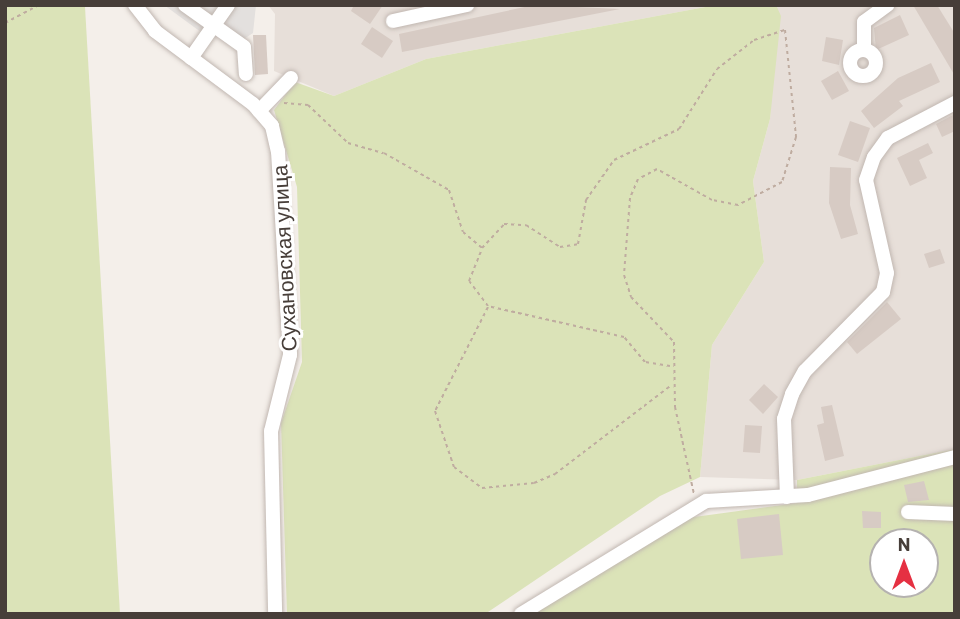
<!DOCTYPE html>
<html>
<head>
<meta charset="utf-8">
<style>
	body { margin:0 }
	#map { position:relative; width:960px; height:619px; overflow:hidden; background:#f4efea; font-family:Barlow,sans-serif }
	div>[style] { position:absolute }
	.residential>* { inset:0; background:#e7dfd9 }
	.green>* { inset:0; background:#dbe3b8 }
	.parking>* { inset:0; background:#e3e0de }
	.building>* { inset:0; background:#d7cbc4 }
	.path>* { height:2px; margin-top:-1px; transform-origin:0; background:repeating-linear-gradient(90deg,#bfaca0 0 3.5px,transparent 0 7px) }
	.roads { filter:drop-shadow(0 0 2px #c1b7b1) drop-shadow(0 0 2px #c1b7b1) }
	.minor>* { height:14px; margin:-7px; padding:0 7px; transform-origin:7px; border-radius:7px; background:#fff }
	.minor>.ring { margin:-7px; padding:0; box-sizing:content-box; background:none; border:14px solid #fff; border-radius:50% }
	span { translate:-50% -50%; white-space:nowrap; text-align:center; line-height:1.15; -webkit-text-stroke:6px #fff; paint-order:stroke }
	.street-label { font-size:21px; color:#473e39 }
	.frame { position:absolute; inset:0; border:7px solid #473e39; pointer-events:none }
	.north { position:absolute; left:869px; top:528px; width:70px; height:70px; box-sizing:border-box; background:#fff; border:2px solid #b5b2b0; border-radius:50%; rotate:0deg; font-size:19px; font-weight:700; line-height:28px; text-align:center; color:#473e39 }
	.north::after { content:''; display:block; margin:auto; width:24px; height:32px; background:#e53042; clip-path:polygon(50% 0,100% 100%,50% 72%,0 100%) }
</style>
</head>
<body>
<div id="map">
	<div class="residential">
		<i style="clip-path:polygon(268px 5px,716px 5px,426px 59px,334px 96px,274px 71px,275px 14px)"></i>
		<i style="clip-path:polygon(776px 5px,955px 5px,955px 449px,797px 480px,700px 477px,712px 345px,764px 262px,753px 181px,770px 119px)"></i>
	</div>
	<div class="green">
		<i style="clip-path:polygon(5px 5px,85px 7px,120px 614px,5px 614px)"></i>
		<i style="clip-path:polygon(716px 5px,776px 5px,781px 16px,770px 119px,753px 181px,764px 262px,712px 345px,700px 477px,660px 496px,485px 614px,287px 614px,281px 423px,302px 362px,297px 187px,274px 110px,295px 82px,334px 96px,426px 59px)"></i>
		<i style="clip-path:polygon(evenodd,955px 449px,955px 614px,532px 614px,687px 518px,797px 503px,797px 480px,955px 449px,883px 542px,925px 542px,925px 584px,883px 584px,883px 542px)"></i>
	</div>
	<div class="parking">
		<i style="clip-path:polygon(164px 5px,256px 5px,253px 33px,236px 44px,216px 32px,209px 38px)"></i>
	</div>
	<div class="building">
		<i style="clip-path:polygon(354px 5px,383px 5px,370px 24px,351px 11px)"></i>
		<i style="clip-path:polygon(534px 5px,620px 9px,402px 52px,399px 34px)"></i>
		<i style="clip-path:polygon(913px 5px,937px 5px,955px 34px,955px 76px)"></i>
		<i style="clip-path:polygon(900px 15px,909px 35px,876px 50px,874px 28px)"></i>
		<i style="clip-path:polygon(372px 27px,393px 41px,382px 58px,361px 44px)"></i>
		<i style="clip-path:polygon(253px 35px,266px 35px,268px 74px,255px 75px)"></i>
		<i style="clip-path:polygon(826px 37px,843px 40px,839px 65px,822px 61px)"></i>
		<i style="clip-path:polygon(931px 63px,940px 82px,899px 101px,903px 106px,874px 128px,861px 111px,898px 78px)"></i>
		<i style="clip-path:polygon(838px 71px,849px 91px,832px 100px,821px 81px)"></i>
		<i style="clip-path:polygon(955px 114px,955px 131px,942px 137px,936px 124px)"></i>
		<i style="clip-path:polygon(850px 121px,870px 128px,858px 162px,838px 155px)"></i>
		<i style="clip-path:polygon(928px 143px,933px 153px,919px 160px,927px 178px,910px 186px,897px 158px)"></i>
		<i style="clip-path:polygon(830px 167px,851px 168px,850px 205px,858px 234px,841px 239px,829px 203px)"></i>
		<i style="clip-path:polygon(940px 249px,945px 263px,929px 268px,924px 254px)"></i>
		<i style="clip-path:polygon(887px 302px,901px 319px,857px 354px,847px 342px)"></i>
		<i style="clip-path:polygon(764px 384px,778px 397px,763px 414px,749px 400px)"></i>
		<i style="clip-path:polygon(832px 405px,844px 456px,825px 461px,817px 425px,824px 423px,821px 407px)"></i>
		<i style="clip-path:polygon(745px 425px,762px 426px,760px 453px,743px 452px)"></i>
		<i style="clip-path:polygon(924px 481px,929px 500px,908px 502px,904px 485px)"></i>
		<i style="clip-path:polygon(862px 511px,881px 512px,881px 528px,863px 528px)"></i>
		<i style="clip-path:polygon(779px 514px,783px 555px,741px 559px,737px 519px)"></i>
	</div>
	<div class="path">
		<i style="left:5px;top:23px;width:38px;rotate:-28deg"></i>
		<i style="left:284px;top:103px;width:24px;rotate:5deg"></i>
		<i style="left:308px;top:105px;width:55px;rotate:43.5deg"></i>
		<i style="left:348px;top:143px;width:37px;rotate:16deg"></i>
		<i style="left:384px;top:153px;width:75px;rotate:29.6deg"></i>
		<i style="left:449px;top:190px;width:44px;rotate:71.6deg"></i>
		<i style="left:463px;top:232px;width:25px;rotate:40deg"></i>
		<i style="left:488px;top:307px;width:117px;rotate:117deg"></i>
		<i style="left:435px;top:411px;width:59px;rotate:71.3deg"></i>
		<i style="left:454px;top:467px;width:35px;rotate:37deg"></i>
		<i style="left:482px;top:488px;width:52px;rotate:-5.5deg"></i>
		<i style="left:534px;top:483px;width:23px;rotate:-23deg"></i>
		<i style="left:555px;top:474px;width:145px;rotate:-37.4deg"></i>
		<i style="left:670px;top:366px;width:25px;rotate:-171deg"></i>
		<i style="left:645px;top:362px;width:33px;rotate:-130deg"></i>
		<i style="left:624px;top:337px;width:139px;rotate:-167.2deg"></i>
		<i style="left:488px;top:306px;width:31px;rotate:-127deg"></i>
		<i style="left:469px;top:281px;width:35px;rotate:-68deg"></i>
		<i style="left:482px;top:248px;width:33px;rotate:-47deg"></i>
		<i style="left:504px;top:224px;width:22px;rotate:3deg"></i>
		<i style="left:526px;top:225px;width:40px;rotate:32.9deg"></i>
		<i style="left:560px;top:247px;width:18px;rotate:-9deg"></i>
		<i style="left:578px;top:244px;width:45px;rotate:-79.7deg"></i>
		<i style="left:586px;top:200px;width:49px;rotate:-55deg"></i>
		<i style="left:614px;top:160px;width:72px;rotate:-25.5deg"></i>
		<i style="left:679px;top:129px;width:71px;rotate:-57.7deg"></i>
		<i style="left:717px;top:69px;width:47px;rotate:-38.1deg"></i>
		<i style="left:754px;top:40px;width:33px;rotate:-18deg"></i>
		<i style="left:785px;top:30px;width:108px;rotate:84.1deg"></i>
		<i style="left:796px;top:137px;width:47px;rotate:107.3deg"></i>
		<i style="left:782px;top:182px;width:50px;rotate:152.4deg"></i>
		<i style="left:738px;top:205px;width:26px;rotate:-169deg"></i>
		<i style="left:712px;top:200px;width:63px;rotate:-150.6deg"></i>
		<i style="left:657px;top:169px;width:21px;rotate:152deg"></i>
		<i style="left:638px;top:179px;width:21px;rotate:113deg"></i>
		<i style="left:630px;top:198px;width:77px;rotate:94.5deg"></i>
		<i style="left:624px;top:275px;width:23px;rotate:72deg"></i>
		<i style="left:631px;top:297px;width:62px;rotate:46.3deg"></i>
		<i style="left:674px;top:342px;width:65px;rotate:89.1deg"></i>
		<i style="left:675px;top:407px;width:89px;rotate:77.7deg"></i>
	</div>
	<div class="roads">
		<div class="minor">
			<i style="left:135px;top:5px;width:33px;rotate:52deg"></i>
			<i style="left:155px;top:31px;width:122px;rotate:36.7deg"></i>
			<i style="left:253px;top:104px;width:29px;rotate:49deg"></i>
			<i style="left:272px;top:126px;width:26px;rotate:77deg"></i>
			<i style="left:278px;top:151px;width:204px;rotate:86.6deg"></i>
			<i style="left:290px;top:355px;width:78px;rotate:104deg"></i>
			<i style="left:271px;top:431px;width:183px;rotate:88.7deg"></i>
			<i style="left:185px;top:5px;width:72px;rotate:35.4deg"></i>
			<i style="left:244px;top:47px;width:27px;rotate:86deg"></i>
			<i style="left:393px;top:21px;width:76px;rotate:-12.2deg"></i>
			<i style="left:864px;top:50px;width:28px;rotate:-90deg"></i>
			<i style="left:864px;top:22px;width:29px;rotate:-36deg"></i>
			<i class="ring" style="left:850px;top:50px;width:12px;height:12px"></i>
			<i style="left:191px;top:58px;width:65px;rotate:-55.1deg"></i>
			<i style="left:259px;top:111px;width:46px;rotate:-45.9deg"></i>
			<i style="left:787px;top:497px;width:78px;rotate:-92.2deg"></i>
			<i style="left:784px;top:419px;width:26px;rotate:-72deg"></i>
			<i style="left:792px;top:394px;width:26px;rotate:-61deg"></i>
			<i style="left:805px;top:371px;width:111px;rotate:-45.4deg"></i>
			<i style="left:883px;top:292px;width:19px;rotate:-78deg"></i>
			<i style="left:887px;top:273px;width:95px;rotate:-102.7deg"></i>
			<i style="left:866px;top:180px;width:24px;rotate:-71deg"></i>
			<i style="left:874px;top:157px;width:24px;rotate:-54deg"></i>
			<i style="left:888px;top:138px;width:76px;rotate:-27.6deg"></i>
			<i style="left:908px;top:512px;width:47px;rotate:2.4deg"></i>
			<i style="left:521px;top:614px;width:217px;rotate:-31.4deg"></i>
			<i style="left:706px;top:501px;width:102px;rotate:-3.4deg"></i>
			<i style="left:808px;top:495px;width:152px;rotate:-14.5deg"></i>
		</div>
	</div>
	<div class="street-label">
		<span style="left:284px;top:258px;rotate:-93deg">Сухановская улица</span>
	</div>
	<div class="frame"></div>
	<div class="north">N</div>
</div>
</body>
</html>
